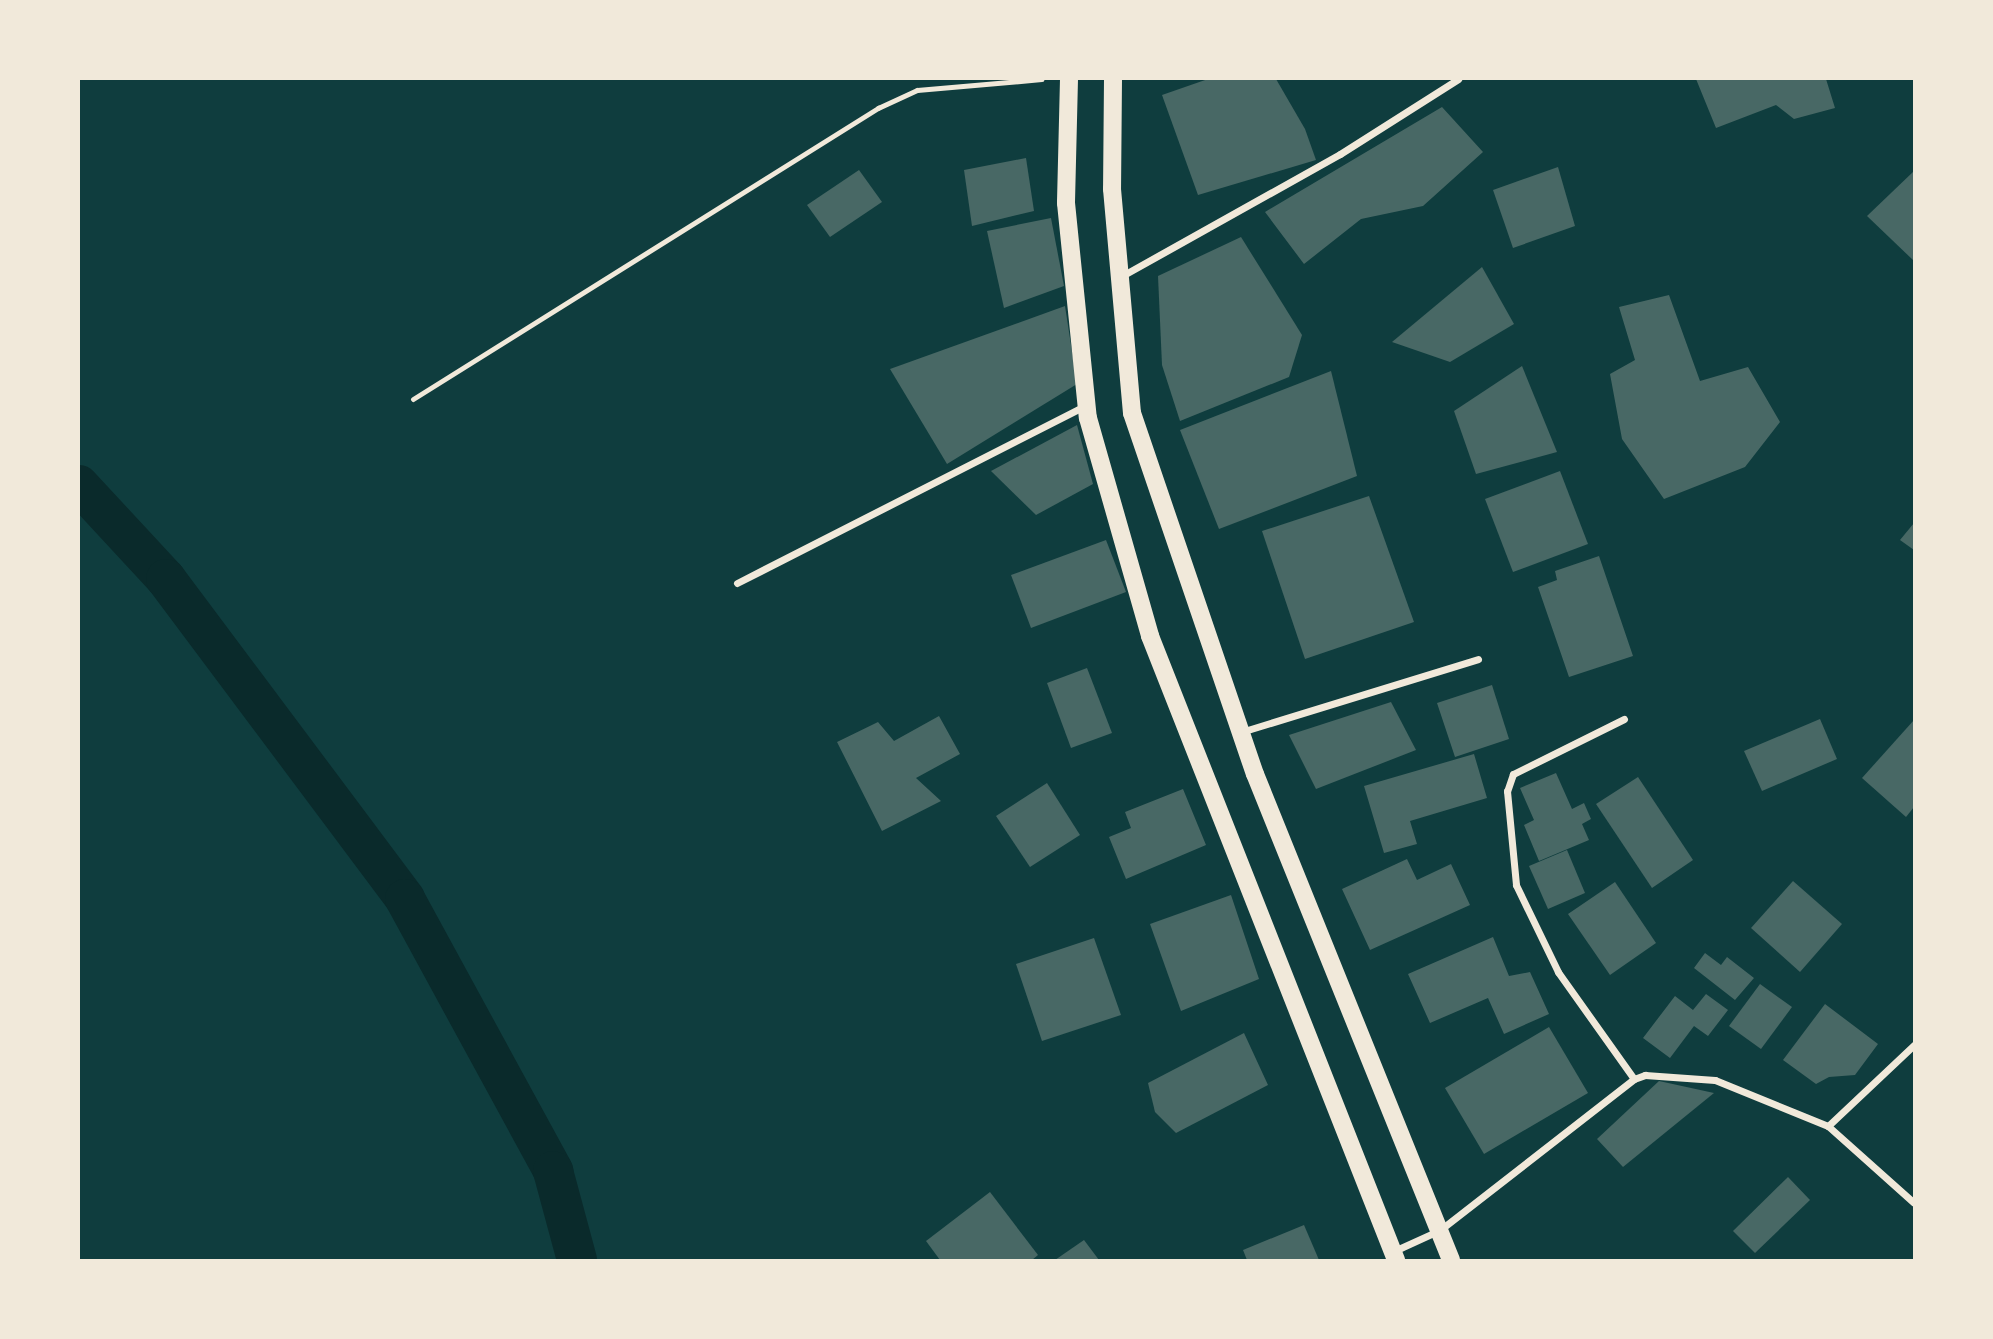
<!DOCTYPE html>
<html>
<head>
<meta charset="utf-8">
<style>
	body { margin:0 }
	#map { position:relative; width:1993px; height:1339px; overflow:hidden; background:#0f3d3e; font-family:"IBM Plex Serif",serif }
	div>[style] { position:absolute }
	.canal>* { height:40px; margin:-20px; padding:0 20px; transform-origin:20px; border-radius:20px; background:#0a2a2b }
	.building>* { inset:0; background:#486865 }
	.service>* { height:5px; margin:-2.5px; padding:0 2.5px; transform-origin:2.5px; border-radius:2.5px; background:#f1e9da }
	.minor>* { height:7px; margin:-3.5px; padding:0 3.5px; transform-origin:3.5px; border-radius:3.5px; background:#f1e9da }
	.primary>* { height:18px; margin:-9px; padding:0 9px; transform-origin:9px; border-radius:9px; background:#f1e9da }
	span { translate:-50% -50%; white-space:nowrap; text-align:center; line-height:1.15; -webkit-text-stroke:5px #f1e9da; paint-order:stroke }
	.frame { position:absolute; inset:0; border:80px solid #f1e9da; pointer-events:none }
</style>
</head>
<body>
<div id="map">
	<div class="canal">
		<i style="left:79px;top:485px;width:128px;rotate:47.2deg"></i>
		<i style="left:166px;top:579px;width:399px;rotate:53.2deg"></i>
		<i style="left:405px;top:899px;width:310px;rotate:61.4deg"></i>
		<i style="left:553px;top:1171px;width:92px;rotate:74.9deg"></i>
	</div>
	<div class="building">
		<i style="clip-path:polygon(1208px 79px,1276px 79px,1305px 129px,1316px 160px,1198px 195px,1162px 95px)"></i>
		<i style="clip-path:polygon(1696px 79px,1826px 79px,1835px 108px,1794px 119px,1776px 105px,1716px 128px)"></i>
		<i style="clip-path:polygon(1442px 107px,1483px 152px,1423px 206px,1361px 219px,1304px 264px,1265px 212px)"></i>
		<i style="clip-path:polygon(1026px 158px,1034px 211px,972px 226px,964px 170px)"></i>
		<i style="clip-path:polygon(1558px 167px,1575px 226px,1513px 248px,1493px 190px)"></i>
		<i style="clip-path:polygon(859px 170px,882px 202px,830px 237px,807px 205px)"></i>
		<i style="clip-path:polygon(1914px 171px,1914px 261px,1867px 216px)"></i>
		<i style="clip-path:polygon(1051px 218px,1064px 286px,1004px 308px,987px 231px)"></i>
		<i style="clip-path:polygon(1241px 237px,1302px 335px,1289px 377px,1180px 421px,1162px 365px,1158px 276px)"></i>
		<i style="clip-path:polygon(1482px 267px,1514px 324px,1450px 362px,1392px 342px)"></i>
		<i style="clip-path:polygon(1669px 295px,1700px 381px,1748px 367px,1780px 422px,1745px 467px,1664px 499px,1622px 439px,1610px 374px,1635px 360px,1619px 307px)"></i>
		<i style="clip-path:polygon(1065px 306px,1077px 384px,947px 464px,890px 369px)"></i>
		<i style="clip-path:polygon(1522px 366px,1557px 452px,1476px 474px,1454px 411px)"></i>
		<i style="clip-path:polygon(1331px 371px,1357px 476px,1219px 529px,1180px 430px)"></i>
		<i style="clip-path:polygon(1077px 425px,1093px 484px,1036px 515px,991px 471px)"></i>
		<i style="clip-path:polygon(1560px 471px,1588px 544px,1513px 572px,1485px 499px)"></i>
		<i style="clip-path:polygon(1369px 496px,1414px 622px,1305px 659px,1262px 531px)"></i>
		<i style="clip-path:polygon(1914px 523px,1914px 550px,1900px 540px)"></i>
		<i style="clip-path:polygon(1106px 540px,1126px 592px,1031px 628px,1011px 575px)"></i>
		<i style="clip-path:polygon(1599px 556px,1633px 656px,1569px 677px,1538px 587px,1557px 580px,1555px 571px)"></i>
		<i style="clip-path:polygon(1087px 668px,1112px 733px,1071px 748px,1047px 683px)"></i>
		<i style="clip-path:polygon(1492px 685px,1509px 739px,1455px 757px,1437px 703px)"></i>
		<i style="clip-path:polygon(1391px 702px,1416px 750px,1316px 789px,1289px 735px)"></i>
		<i style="clip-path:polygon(939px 716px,960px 754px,916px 778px,941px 801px,882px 831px,837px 742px,878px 722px,894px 741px)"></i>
		<i style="clip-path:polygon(1820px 719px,1837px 759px,1762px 791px,1744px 751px)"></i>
		<i style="clip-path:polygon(1914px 720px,1914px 807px,1906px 817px,1862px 778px)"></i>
		<i style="clip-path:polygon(1474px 754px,1487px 798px,1410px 821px,1417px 844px,1384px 853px,1364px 786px)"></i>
		<i style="clip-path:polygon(1556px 773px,1572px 809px,1584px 803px,1591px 819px,1582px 824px,1589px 840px,1539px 861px,1524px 825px,1534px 820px,1520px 788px)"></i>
		<i style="clip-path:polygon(1638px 777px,1693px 860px,1652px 888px,1596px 804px)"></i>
		<i style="clip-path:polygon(1047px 783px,1080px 835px,1030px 867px,996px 816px)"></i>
		<i style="clip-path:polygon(1183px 789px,1206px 845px,1126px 879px,1109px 837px,1131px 828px,1125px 812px)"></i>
		<i style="clip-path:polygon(1567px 850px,1585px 893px,1548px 909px,1529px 866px)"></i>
		<i style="clip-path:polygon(1407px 859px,1417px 880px,1451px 864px,1470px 905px,1370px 950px,1342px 889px)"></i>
		<i style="clip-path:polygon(1793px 881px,1842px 924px,1800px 972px,1751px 928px)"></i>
		<i style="clip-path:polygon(1615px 882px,1656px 943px,1610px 975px,1568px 914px)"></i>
		<i style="clip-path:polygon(1231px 895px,1259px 979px,1181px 1011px,1150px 924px)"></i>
		<i style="clip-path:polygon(1493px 937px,1509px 976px,1530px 972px,1549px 1014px,1504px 1034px,1488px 998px,1430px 1023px,1408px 974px)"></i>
		<i style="clip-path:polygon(1094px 938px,1121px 1015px,1042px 1041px,1016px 964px)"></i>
		<i style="clip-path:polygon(1705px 953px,1721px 965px,1727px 957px,1754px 978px,1735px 1000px,1694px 968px)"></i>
		<i style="clip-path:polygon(1760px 984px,1792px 1007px,1761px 1049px,1729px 1026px)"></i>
		<i style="clip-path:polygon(1706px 994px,1728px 1010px,1708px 1036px,1694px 1026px,1670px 1058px,1643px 1038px,1675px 996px,1693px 1010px)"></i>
		<i style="clip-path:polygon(1825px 1004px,1878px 1044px,1855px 1075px,1829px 1077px,1816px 1084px,1783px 1060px)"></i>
		<i style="clip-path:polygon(1549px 1027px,1588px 1093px,1484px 1154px,1445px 1088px)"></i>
		<i style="clip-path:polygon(1244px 1033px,1268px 1085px,1176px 1133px,1155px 1112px,1148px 1083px)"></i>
		<i style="clip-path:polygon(1659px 1081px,1714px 1093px,1623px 1167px,1597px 1139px)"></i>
		<i style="clip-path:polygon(1788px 1177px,1810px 1200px,1755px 1253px,1733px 1231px)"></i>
		<i style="clip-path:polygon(990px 1192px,1038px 1255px,1032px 1260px,940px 1260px,926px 1241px)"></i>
		<i style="clip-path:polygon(1304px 1225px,1319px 1260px,1247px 1260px,1243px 1250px)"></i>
		<i style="clip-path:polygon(1084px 1240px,1099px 1260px,1055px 1260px)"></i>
	</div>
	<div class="service">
		<i style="left:413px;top:399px;width:549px;rotate:-32.04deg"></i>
		<i style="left:878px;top:108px;width:43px;rotate:-24.8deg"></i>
		<i style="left:917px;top:90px;width:125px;rotate:-5deg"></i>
	</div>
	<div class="minor">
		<i style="left:1120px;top:277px;width:252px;rotate:-29.2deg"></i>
		<i style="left:1340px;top:154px;width:140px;rotate:-32.4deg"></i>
		<i style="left:737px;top:583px;width:392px;rotate:-27deg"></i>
		<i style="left:1624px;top:719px;width:124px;rotate:153.6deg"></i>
		<i style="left:1513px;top:774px;width:18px;rotate:109deg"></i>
		<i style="left:1507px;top:791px;width:94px;rotate:84.5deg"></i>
		<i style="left:1516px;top:885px;width:97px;rotate:64.2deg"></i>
		<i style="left:1558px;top:972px;width:131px;rotate:54.6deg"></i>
		<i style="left:1241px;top:732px;width:248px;rotate:-17.1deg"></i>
		<i style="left:1828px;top:1126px;width:115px;rotate:41.8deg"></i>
		<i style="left:1394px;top:1251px;width:51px;rotate:-24.5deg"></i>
		<i style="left:1440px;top:1230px;width:246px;rotate:-37.9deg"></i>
		<i style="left:1634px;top:1079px;width:12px;rotate:-20deg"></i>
		<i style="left:1645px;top:1075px;width:70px;rotate:4.1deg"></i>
		<i style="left:1715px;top:1080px;width:122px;rotate:22.2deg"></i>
		<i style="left:1828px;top:1126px;width:118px;rotate:-43.3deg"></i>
	</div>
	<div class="primary">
		<i style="left:1069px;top:79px;width:124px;rotate:91.4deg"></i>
		<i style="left:1066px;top:203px;width:216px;rotate:84.2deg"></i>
		<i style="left:1088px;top:418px;width:227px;rotate:74.1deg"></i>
		<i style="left:1150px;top:636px;width:671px;rotate:68.48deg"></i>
		<i style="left:1113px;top:79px;width:110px;rotate:90.5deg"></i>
		<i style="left:1112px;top:189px;width:225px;rotate:84.9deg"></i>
		<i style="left:1132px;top:413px;width:381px;rotate:71.2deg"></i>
		<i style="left:1255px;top:774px;width:524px;rotate:68.04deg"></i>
	</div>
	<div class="frame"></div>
</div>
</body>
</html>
